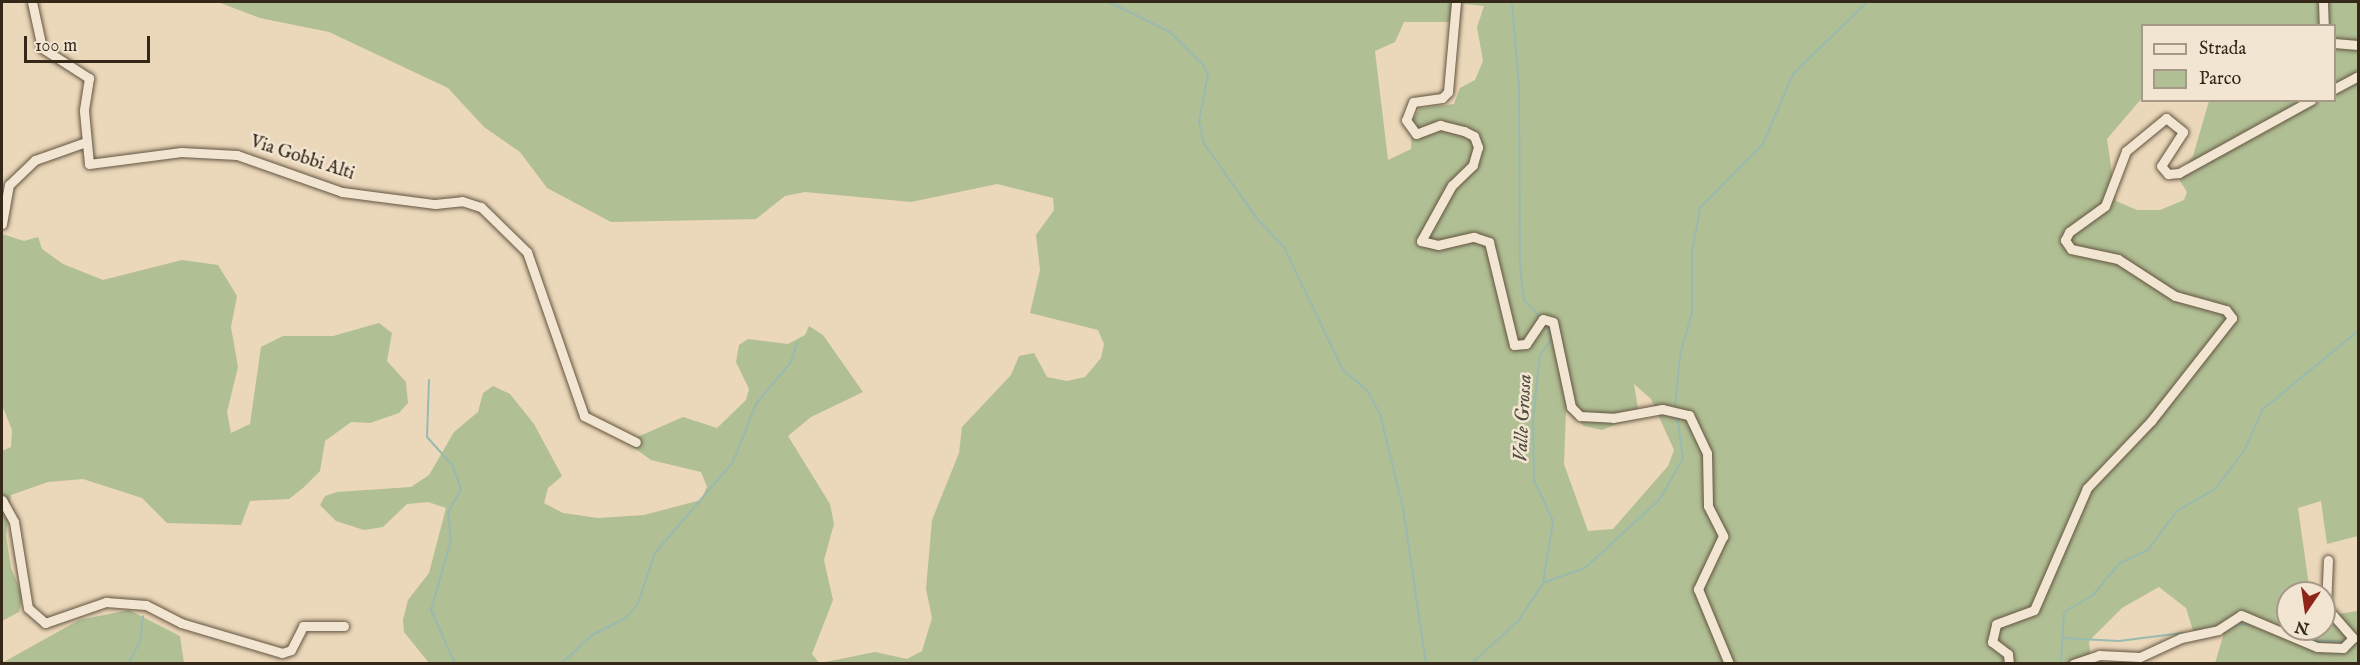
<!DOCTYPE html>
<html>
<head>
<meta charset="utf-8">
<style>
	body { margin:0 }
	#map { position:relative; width:2360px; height:665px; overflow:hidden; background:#ebd7b9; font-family:"IM FELL English",serif }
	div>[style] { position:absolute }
	.green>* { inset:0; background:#b1bf94 }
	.stream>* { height:2px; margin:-1px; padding:0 1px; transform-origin:1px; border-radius:1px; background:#98baaf }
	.roads { filter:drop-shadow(0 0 2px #625441) drop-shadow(0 0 2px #625441) }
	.minor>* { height:9px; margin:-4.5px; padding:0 4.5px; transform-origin:4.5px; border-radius:4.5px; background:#f2e5d2 }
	span { translate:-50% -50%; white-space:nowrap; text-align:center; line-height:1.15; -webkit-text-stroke:5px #f2e5d2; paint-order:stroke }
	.street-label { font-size:18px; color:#352819 }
	.water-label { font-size:20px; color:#4e4c3e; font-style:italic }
	.frame { position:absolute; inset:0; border:3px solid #352819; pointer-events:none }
	.legend { position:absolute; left:2141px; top:24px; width:195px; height:78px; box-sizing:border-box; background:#f2e5d2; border:2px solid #a69988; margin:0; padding:8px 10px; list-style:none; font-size:18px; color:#352819 }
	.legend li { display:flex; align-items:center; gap:12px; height:30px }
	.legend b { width:30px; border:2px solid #a69988 }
	.north { position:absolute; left:2276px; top:581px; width:60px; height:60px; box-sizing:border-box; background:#f2e5d2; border:2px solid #a69988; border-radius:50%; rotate:193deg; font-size:16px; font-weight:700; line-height:24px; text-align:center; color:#352819 }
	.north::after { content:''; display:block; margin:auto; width:21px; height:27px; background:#8f2418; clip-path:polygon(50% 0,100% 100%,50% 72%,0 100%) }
	.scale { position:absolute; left:24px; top:36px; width:126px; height:27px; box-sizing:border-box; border:3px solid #352819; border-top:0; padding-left:8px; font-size:18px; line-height:21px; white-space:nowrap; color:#352819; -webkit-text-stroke:4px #f2e5d2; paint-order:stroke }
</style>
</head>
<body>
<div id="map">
	<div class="green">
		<i style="clip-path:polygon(evenodd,218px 2px,2358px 2px,2358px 544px,2358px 536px,2327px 544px,2321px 501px,2298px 508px,2310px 593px,2288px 593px,2288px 629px,2324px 629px,2324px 616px,2358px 611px,2358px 663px,2215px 663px,2224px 633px,2196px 640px,2186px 608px,2159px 587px,2122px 608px,2089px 641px,2091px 663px,820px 663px,875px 652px,907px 659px,922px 651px,932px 618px,926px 589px,932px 520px,959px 453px,962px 427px,1011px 375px,1019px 356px,1034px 353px,1047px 377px,1067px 381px,1085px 377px,1101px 358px,1104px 344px,1098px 330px,1030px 313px,1040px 270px,1036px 235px,1054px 210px,1053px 198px,997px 184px,911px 202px,805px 192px,785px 196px,756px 219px,611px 222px,547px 188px,520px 152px,484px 127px,448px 88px,329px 32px,260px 18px,218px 2px,1455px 3px,1484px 6px,1477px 27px,1483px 61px,1475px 80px,1460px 88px,1454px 104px,1420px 108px,1412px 121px,1411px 149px,1388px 160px,1375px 51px,1395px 42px,1404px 22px,1449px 22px,1455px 3px,218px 2px,2142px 26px,2334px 26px,2334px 100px,2209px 101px,2193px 156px,2177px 176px,2187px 192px,2184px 200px,2160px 210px,2137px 210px,2116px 201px,2107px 139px,2142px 98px,2142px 26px,218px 2px,1634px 384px,1651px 399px,1674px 450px,1668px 466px,1613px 529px,1588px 531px,1564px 464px,1566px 411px,1584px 426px,1602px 430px,1639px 415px,1634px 384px)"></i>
		<i style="clip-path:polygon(2px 234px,24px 241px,38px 237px,42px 249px,63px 264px,103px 280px,182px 260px,218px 265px,237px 296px,231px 327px,238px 367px,227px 412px,231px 433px,250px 424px,261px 347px,283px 336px,333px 336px,379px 323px,392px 333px,387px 361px,406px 382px,408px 403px,399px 413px,370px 423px,351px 422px,325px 441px,320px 471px,303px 488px,289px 499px,250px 501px,241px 525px,167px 523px,142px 498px,83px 479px,48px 482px,11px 495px,6px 536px,11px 568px,23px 596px,19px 612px,2px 621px,2px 451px,11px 447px,12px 430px,2px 405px)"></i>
		<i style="clip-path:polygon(809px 326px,823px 335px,863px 392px,811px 417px,788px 436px,830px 504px,834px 524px,824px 560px,833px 600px,812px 654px,819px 663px,429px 663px,404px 632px,403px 620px,408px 600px,429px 573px,446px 508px,428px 502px,407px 504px,383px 527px,364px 530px,336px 521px,320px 505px,325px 496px,337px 492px,411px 487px,429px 475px,454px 432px,478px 412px,483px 393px,493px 386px,510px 394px,534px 424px,562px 476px,548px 488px,544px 503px,563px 513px,598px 518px,644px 515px,701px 500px,707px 487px,701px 472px,651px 460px,626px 442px,683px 417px,717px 428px,746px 400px,749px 389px,736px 362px,739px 345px,748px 339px,788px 344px,805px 335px)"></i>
		<i style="clip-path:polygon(129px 610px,180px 636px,184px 663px,2px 663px,79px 620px)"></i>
	</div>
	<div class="stream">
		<i style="left:1109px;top:2px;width:68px;rotate:26.2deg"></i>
		<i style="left:1170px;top:32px;width:48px;rotate:45deg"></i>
		<i style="left:1204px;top:66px;width:10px;rotate:66deg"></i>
		<i style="left:1208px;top:75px;width:47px;rotate:101.1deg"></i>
		<i style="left:1199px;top:121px;width:21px;rotate:79deg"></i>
		<i style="left:1203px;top:142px;width:95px;rotate:54.8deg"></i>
		<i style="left:1258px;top:220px;width:37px;rotate:46deg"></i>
		<i style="left:1284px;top:247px;width:136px;rotate:64.4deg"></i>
		<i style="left:1343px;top:370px;width:31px;rotate:40deg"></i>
		<i style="left:1367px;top:390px;width:27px;rotate:62deg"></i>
		<i style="left:1380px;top:414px;width:97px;rotate:76.3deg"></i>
		<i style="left:1403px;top:508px;width:158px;rotate:81.6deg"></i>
		<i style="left:1512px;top:2px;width:84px;rotate:85.2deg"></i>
		<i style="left:1519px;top:86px;width:182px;rotate:89.7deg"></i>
		<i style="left:1520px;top:268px;width:32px;rotate:83deg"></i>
		<i style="left:1524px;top:300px;width:22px;rotate:47deg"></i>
		<i style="left:429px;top:380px;width:57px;rotate:92deg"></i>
		<i style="left:427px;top:437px;width:39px;rotate:48deg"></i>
		<i style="left:453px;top:466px;width:24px;rotate:71deg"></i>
		<i style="left:461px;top:489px;width:26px;rotate:119deg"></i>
		<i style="left:448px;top:512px;width:28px;rotate:84deg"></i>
		<i style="left:451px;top:540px;width:73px;rotate:105.9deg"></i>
		<i style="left:431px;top:610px;width:59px;rotate:66deg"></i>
		<i style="left:1675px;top:407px;width:52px;rotate:-84.5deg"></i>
		<i style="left:1680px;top:355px;width:44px;rotate:-74.1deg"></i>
		<i style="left:1692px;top:313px;width:61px;rotate:-90deg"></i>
		<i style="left:1692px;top:252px;width:45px;rotate:-79.7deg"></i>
		<i style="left:1700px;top:208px;width:90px;rotate:-45.5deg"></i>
		<i style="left:1763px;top:144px;width:76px;rotate:-66.8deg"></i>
		<i style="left:1793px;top:74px;width:103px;rotate:-44.2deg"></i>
		<i style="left:1545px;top:582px;width:42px;rotate:-19.3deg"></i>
		<i style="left:1585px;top:568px;width:102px;rotate:-42.6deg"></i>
		<i style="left:1660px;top:499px;width:47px;rotate:-60.7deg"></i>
		<i style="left:1683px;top:458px;width:43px;rotate:-97.9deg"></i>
		<i style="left:2232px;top:625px;width:21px;rotate:-3deg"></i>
		<i style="left:2062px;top:638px;width:57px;rotate:3deg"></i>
		<i style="left:2119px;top:641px;width:64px;rotate:-7.2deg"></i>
		<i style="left:2311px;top:640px;width:33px;rotate:3deg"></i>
		<i style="left:128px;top:664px;width:26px;rotate:-62deg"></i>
		<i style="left:140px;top:641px;width:25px;rotate:-83deg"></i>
		<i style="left:561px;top:664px;width:42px;rotate:-43.1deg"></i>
		<i style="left:592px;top:635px;width:39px;rotate:-27deg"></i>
		<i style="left:627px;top:617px;width:18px;rotate:-52deg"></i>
		<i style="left:638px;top:603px;width:53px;rotate:-71.2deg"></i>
		<i style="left:655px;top:553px;width:120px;rotate:-49.4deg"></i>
		<i style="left:733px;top:462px;width:62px;rotate:-68.4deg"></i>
		<i style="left:756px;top:404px;width:55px;rotate:-50.2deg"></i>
		<i style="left:791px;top:362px;width:20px;rotate:-72deg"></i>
		<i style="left:1471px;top:664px;width:65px;rotate:-42.5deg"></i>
		<i style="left:1519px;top:620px;width:44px;rotate:-57deg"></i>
		<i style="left:1543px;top:583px;width:63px;rotate:-80.8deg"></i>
		<i style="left:1553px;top:521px;width:45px;rotate:-114.9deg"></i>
		<i style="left:1534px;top:480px;width:62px;rotate:-90.9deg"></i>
		<i style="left:1533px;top:418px;width:63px;rotate:-83.7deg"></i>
		<i style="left:1540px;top:355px;width:22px;rotate:-54deg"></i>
		<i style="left:1553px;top:337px;width:15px;rotate:-122deg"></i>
		<i style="left:2061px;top:664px;width:52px;rotate:-86.7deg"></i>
		<i style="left:2064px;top:612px;width:32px;rotate:-30deg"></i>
		<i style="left:2092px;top:596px;width:43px;rotate:-49.7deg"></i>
		<i style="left:2120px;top:563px;width:31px;rotate:-25deg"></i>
		<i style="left:2148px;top:550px;width:49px;rotate:-53.4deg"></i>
		<i style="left:2177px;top:511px;width:44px;rotate:-30.1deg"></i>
		<i style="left:2215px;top:489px;width:48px;rotate:-52.7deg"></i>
		<i style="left:2244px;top:451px;width:46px;rotate:-65.7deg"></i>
		<i style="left:2263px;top:409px;width:123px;rotate:-39.4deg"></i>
	</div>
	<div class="roads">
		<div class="minor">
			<i style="left:32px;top:2px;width:47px;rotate:77.7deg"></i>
			<i style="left:42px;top:48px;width:56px;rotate:32.6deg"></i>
			<i style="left:89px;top:78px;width:33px;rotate:99deg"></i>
			<i style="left:84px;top:111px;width:53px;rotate:84.6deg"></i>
			<i style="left:89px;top:164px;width:93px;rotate:-7.4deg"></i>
			<i style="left:181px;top:152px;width:56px;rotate:3.1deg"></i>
			<i style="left:237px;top:155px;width:111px;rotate:19.4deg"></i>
			<i style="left:342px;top:192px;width:94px;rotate:7.4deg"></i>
			<i style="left:435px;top:204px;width:27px;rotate:-6deg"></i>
			<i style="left:462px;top:201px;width:20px;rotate:18deg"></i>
			<i style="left:481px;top:207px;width:64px;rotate:44.4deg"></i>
			<i style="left:527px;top:252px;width:174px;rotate:70.8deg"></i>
			<i style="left:584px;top:416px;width:58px;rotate:26.6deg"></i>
			<i style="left:1456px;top:2px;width:90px;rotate:95.1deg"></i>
			<i style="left:1448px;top:92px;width:8px;rotate:135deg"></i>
			<i style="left:1442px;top:98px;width:29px;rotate:172deg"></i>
			<i style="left:1413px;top:102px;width:19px;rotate:111deg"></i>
			<i style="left:1406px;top:120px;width:17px;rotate:54deg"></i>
			<i style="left:1416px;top:134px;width:26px;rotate:-21deg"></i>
			<i style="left:1440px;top:125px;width:25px;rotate:14deg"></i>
			<i style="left:1464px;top:131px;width:11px;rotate:27deg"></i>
			<i style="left:1474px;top:136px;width:12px;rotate:70deg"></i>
			<i style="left:1478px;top:147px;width:19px;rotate:106deg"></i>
			<i style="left:1473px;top:165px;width:29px;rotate:136deg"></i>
			<i style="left:1452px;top:185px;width:64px;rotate:119deg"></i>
			<i style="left:1421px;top:241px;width:17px;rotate:13deg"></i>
			<i style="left:1438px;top:245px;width:37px;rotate:-13deg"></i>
			<i style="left:1474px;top:237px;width:16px;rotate:18deg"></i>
			<i style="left:1489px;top:242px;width:106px;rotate:76.4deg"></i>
			<i style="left:1514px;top:345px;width:12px;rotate:-5deg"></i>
			<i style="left:1526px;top:344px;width:30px;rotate:-56deg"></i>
			<i style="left:1543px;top:319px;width:10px;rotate:17deg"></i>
			<i style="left:1553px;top:322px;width:87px;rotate:78deg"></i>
			<i style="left:1571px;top:407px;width:13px;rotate:45deg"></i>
			<i style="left:1580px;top:416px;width:33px;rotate:3deg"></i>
			<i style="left:1613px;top:418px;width:50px;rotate:-10.4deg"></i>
			<i style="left:1662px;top:409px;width:28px;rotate:13deg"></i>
			<i style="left:1689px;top:415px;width:42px;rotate:64.7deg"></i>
			<i style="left:1707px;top:453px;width:53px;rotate:88.9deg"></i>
			<i style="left:1708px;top:506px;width:34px;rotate:63deg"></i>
			<i style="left:1723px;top:536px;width:59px;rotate:115.3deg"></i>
			<i style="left:1698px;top:589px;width:81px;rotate:67.5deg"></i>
			<i style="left:2323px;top:2px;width:24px;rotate:88deg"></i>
			<i style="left:2334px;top:43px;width:24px;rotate:5deg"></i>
			<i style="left:2334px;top:89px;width:27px;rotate:-28deg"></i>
			<i style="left:2px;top:224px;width:40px;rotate:-80deg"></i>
			<i style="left:9px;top:185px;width:36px;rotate:-44deg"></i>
			<i style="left:35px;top:160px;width:54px;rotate:-19.4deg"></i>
			<i style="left:2px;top:500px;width:25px;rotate:61deg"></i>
			<i style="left:14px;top:522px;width:87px;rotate:80.8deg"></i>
			<i style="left:28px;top:608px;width:23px;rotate:41deg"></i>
			<i style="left:45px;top:623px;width:65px;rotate:-19deg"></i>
			<i style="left:106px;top:602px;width:40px;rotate:4.3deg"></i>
			<i style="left:146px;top:605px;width:39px;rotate:27deg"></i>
			<i style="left:181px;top:623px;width:105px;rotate:16.5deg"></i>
			<i style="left:282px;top:653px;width:9px;rotate:-18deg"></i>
			<i style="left:291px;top:650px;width:27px;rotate:-63deg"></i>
			<i style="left:303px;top:626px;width:41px"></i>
			<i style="left:2009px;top:664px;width:10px;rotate:-96deg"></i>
			<i style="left:2008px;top:654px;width:20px;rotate:-143deg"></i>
			<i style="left:1992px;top:642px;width:18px;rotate:-77deg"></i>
			<i style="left:1996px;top:624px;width:40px;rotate:-20.2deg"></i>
			<i style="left:2034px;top:610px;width:133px;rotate:-66.5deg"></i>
			<i style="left:2087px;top:488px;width:93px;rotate:-46.3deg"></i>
			<i style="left:2151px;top:421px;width:131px;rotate:-51.8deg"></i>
			<i style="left:2232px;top:318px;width:10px;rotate:-127deg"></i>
			<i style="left:2226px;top:310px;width:53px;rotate:-164.6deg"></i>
			<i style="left:2175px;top:296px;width:68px;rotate:-147deg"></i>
			<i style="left:2118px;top:259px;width:48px;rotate:-168deg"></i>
			<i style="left:2071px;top:249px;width:11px;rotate:-124deg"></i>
			<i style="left:2065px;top:240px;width:9px;rotate:-63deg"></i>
			<i style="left:2069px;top:232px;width:44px;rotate:-35.8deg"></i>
			<i style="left:2105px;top:206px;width:59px;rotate:-69.1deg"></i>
			<i style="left:2126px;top:151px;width:52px;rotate:-39.5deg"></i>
			<i style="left:2166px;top:118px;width:22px;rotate:39deg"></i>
			<i style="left:2183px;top:132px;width:40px;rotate:122.9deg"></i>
			<i style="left:2161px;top:166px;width:11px;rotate:49deg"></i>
			<i style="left:2168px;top:174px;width:11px;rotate:-5deg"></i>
			<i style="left:2179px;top:173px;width:151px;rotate:-28.9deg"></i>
			<i style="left:2073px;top:664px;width:28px;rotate:-19deg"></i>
			<i style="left:2099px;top:655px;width:41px;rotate:2.8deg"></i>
			<i style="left:2140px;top:657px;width:45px;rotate:-24.9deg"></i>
			<i style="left:2181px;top:638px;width:38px;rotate:-12deg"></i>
			<i style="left:2218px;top:630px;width:27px;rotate:-33deg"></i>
			<i style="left:2241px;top:615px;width:82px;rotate:22.8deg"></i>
			<i style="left:2317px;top:647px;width:26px;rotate:2deg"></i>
			<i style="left:2343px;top:648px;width:14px;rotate:-45deg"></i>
			<i style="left:2353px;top:638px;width:41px;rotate:-131.1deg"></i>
			<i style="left:2326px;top:607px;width:47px;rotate:-87.6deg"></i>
		</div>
	</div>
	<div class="street-label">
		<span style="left:302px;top:159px;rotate:18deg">Via Gobbi Alti</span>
	</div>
	<div class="water-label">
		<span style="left:1523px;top:418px;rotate:-87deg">Valle Grossa</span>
	</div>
	<div class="frame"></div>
	<ul class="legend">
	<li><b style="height:8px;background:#f2e5d2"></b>Strada</li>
	<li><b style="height:16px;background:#b1bf94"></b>Parco</li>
	</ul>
	<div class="north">N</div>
	<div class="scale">100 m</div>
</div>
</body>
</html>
